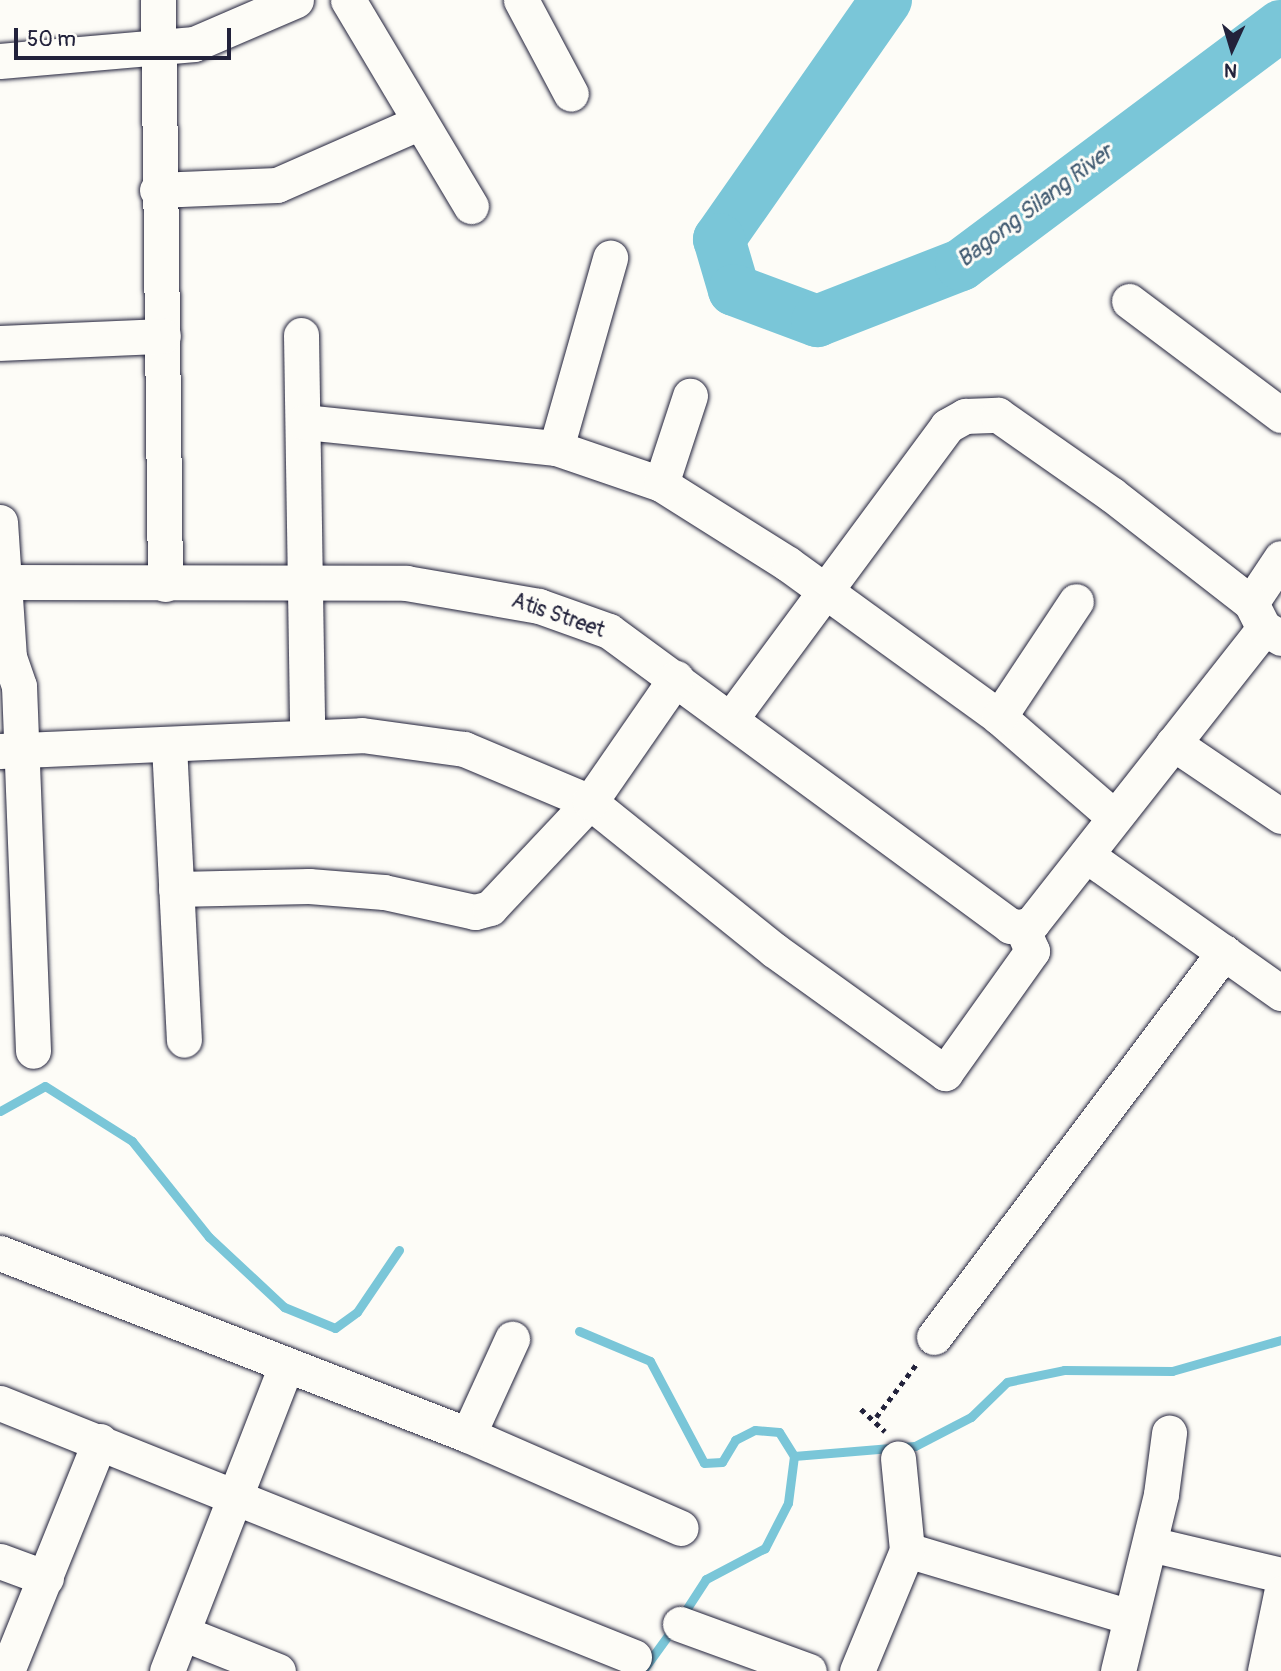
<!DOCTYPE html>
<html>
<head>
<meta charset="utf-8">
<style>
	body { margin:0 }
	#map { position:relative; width:1281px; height:1671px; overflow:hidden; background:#fdfcf7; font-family:Pangolin,sans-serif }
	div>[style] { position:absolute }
	.stream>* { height:9px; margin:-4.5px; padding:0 4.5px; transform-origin:4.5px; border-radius:4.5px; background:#7ac6d8 }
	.river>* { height:52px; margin:-26px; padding:0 26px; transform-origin:26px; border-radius:26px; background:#7ac6d8 }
	.path>* { height:4.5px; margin-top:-2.25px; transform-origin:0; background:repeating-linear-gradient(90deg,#22223b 0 5px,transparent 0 10px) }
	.roads { filter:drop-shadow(0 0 2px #22223b) drop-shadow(0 0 2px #22223b) }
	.minor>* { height:35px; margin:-17.5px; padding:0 17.5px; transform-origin:17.5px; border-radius:17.5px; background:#fdfcf7 }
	span { translate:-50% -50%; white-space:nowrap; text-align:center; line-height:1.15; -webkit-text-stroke:6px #fdfcf7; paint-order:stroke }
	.street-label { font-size:21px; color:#22223b }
	.water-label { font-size:23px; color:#415b72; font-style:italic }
	.north { position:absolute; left:1197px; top:14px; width:70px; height:70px; -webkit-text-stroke:5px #fdfcf7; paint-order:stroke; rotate:184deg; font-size:19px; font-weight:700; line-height:28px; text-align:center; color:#22223b }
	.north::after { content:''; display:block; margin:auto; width:24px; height:32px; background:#22223b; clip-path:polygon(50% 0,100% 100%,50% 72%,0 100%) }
	.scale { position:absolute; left:14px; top:28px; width:217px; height:32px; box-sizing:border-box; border:4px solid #22223b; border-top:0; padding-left:9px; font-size:21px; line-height:24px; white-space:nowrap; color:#22223b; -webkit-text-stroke:5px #fdfcf7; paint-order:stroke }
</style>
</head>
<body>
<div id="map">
	<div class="stream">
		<i style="left:0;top:1111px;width:51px;rotate:-29.1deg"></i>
		<i style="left:45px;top:1086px;width:103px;rotate:32.3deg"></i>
		<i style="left:132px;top:1141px;width:123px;rotate:51.3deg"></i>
		<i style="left:209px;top:1237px;width:103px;rotate:43deg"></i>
		<i style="left:284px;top:1307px;width:55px;rotate:22.4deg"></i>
		<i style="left:335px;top:1328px;width:27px;rotate:-36deg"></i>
		<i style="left:357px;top:1312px;width:75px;rotate:-55.9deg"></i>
		<i style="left:579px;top:1331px;width:77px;rotate:22.9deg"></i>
		<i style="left:650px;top:1361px;width:115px;rotate:62.1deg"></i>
		<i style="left:704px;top:1463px;width:18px;rotate:-3deg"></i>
		<i style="left:722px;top:1462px;width:26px;rotate:-59deg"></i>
		<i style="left:735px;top:1440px;width:22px;rotate:-27deg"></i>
		<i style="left:755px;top:1430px;width:24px;rotate:5deg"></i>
		<i style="left:779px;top:1432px;width:28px;rotate:58deg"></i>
		<i style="left:794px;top:1456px;width:47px;rotate:97.3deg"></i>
		<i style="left:788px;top:1503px;width:51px;rotate:117.1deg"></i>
		<i style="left:765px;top:1548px;width:67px;rotate:152.3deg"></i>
		<i style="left:706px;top:1579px;width:44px;rotate:123deg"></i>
		<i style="left:794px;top:1456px;width:121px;rotate:-4.7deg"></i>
		<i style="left:915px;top:1446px;width:63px;rotate:-27.4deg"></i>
		<i style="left:971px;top:1417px;width:50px;rotate:-44.2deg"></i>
		<i style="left:1007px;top:1382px;width:58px;rotate:-11.9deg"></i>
		<i style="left:1064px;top:1370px;width:108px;rotate:0.5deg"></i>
		<i style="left:1172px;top:1371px;width:113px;rotate:-15.9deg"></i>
		<i style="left:643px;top:1670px;width:53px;rotate:-54.2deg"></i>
	</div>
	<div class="river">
		<i style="left:886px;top:0;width:292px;rotate:124.9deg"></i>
		<i style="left:719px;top:239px;width:53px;rotate:73.6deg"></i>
		<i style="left:734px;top:290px;width:89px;rotate:20.5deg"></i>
		<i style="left:817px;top:321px;width:155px;rotate:-21.3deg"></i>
		<i style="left:961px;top:265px;width:399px;rotate:-36.8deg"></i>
	</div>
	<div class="path">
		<i style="left:861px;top:1409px;width:33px;rotate:43deg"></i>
		<i style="left:876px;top:1417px;width:69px;rotate:-52.6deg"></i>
	</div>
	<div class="roads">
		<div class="minor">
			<i style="left:158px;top:0;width:584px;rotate:89.31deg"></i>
			<i style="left:348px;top:0;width:240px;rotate:59.2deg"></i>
			<i style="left:521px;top:0;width:106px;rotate:62deg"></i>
			<i style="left:0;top:61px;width:195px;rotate:-5deg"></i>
			<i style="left:194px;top:44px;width:111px;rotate:-23.3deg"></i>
			<i style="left:157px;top:190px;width:120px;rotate:-2.4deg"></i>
			<i style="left:277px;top:185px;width:154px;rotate:-23.7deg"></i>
			<i style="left:1129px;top:301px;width:190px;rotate:36.9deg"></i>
			<i style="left:301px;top:335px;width:401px;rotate:89.1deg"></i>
			<i style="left:0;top:343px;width:163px;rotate:-2.5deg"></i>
			<i style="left:304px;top:422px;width:253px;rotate:5.9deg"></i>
			<i style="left:556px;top:448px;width:111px;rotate:18.9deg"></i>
			<i style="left:661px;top:484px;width:150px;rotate:32.2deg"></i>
			<i style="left:788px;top:564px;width:261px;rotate:35.9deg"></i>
			<i style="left:999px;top:717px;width:151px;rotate:41deg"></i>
			<i style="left:556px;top:448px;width:198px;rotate:-74.1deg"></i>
			<i style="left:661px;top:484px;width:93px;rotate:-71.8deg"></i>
			<i style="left:0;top:522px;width:135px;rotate:86.2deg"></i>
			<i style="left:9px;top:657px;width:31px;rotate:71deg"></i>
			<i style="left:19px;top:686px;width:365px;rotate:87.8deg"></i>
			<i style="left:0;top:582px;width:406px;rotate:0.1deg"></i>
			<i style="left:406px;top:583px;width:135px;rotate:9.8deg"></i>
			<i style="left:539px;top:606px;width:74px;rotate:19.7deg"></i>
			<i style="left:609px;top:631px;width:498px;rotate:36.3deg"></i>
			<i style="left:1010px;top:926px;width:12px;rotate:5deg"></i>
			<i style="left:1022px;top:927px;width:11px;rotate:-22deg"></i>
			<i style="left:1032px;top:923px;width:375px;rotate:-51.8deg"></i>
			<i style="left:1251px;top:603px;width:54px;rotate:-56.3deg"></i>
			<i style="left:732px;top:717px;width:362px;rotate:-53.5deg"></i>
			<i style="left:947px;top:426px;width:21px;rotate:-29deg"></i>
			<i style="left:965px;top:416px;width:33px;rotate:-2deg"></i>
			<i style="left:998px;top:415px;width:138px;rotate:35deg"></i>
			<i style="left:1111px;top:494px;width:177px;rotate:37.9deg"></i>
			<i style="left:1251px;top:603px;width:28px;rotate:63deg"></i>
			<i style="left:1264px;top:628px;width:20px;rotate:30deg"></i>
			<i style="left:999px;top:717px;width:139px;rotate:-56.4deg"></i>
			<i style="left:1173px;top:743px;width:130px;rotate:34.1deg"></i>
			<i style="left:169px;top:745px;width:295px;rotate:87.1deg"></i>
			<i style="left:0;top:751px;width:362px;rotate:-2.5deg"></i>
			<i style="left:362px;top:735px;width:103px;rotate:7.8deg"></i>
			<i style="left:464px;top:749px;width:137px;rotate:22.8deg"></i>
			<i style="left:590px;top:802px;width:236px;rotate:38.8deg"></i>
			<i style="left:774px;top:950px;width:211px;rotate:35.7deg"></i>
			<i style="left:945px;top:1073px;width:150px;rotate:-54.5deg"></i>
			<i style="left:1032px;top:951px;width:26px;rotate:-113deg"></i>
			<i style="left:1086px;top:855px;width:239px;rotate:35.3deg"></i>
			<i style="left:176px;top:889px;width:133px;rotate:-1.3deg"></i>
			<i style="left:309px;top:886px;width:75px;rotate:4.6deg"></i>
			<i style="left:384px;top:892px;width:93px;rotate:12.4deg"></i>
			<i style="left:475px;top:912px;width:16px;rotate:-15deg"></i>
			<i style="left:490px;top:908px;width:146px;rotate:-46.7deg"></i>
			<i style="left:590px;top:802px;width:151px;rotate:-55.3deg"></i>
			<i style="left:0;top:1253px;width:502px;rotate:21.25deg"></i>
			<i style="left:468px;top:1435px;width:232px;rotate:23.6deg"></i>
			<i style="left:934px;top:1337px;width:482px;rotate:-53deg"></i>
			<i style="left:0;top:1403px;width:683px;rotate:21.83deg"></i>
			<i style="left:468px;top:1435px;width:106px;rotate:-65.4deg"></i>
			<i style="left:1150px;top:1544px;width:135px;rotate:13.3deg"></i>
			<i style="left:907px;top:1550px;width:233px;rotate:16.7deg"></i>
			<i style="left:0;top:1561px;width:49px;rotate:20.3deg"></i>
			<i style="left:680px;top:1624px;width:137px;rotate:20deg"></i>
			<i style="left:185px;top:1634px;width:100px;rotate:21.7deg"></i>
			<i style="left:7px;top:1671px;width:248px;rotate:-68deg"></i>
			<i style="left:167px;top:1671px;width:328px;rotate:-68.7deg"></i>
			<i style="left:857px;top:1671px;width:131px;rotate:-67.5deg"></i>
			<i style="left:907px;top:1550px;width:92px;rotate:-95.6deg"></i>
			<i style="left:1118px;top:1671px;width:182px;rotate:-76.3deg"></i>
			<i style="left:1161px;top:1494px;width:62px;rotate:-82.5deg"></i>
			<i style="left:1265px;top:1671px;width:79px;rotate:-78.3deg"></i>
		</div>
	</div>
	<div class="street-label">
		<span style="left:558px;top:616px;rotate:19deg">Atis Street</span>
	</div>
	<div class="water-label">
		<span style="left:1035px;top:206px;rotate:-37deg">Bagong Silang River</span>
	</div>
	<div class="north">N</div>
	<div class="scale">50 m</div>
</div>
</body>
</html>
